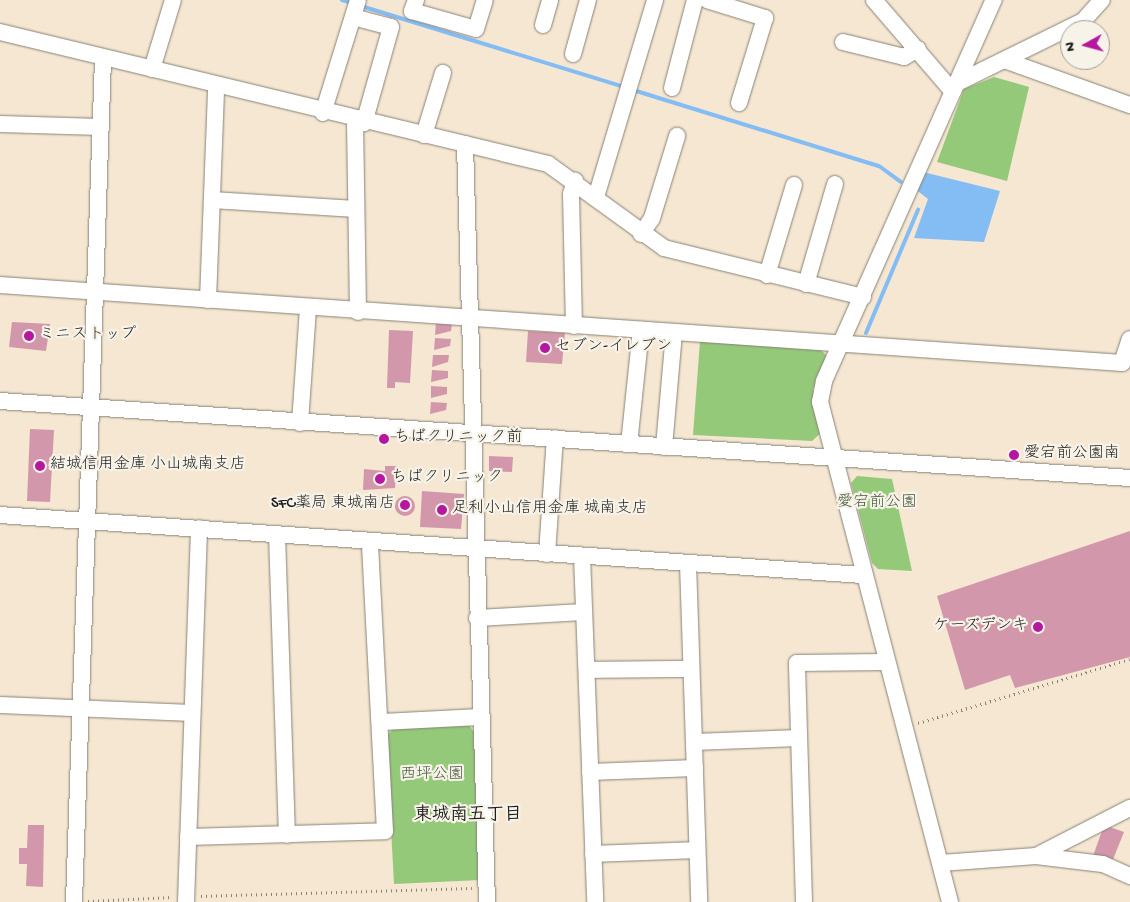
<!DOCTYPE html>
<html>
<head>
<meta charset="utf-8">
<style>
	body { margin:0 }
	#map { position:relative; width:1130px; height:902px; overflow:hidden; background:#f5e7d2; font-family:"Gochi Hand","Klee One",sans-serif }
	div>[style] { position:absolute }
	.green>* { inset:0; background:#95c97a }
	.water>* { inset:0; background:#84bcf4 }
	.stream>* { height:4px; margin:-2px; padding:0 2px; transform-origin:2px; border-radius:2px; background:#84bcf4 }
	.building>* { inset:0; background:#d397ab }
	.round { border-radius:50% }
	.path>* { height:2.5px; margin-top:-1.25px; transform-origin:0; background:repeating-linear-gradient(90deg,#888277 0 1px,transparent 0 5px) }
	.roads { filter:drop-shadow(0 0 1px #888277) drop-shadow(0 0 1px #888277) }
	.minor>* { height:16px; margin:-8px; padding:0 8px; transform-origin:8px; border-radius:8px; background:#fff }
	.dots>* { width:14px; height:14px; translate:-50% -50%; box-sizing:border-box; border:2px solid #f7f3e8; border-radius:50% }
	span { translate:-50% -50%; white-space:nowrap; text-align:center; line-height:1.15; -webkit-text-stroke:4.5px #f7f3e8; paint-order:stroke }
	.poi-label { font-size:16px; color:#1c1c1c }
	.left { translate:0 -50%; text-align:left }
	.right { translate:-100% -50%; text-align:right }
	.park-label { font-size:16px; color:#46593d }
	.neighbourhood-label { font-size:18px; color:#1c1c1c; font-weight:700 }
	.north { position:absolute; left:1060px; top:20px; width:50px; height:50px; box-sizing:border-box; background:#f7f3e8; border:1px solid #9f9d96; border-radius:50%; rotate:263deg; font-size:14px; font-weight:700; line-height:20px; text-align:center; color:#1c1c1c }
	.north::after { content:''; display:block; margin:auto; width:18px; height:22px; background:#b5179e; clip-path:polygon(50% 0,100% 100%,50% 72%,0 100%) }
</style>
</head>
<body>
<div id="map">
	<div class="green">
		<i style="clip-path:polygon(994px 77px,1029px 87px,1007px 181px,937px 162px,964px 89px)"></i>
		<i style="clip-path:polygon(700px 341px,821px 350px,827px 356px,813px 389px,822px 432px,812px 441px,693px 435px)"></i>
		<i style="clip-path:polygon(857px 476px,892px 479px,912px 571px,878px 569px,872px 563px,851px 483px)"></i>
		<i style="clip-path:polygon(469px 725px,474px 732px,480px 880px,394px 884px,386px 736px,394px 728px)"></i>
	</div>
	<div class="water">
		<i style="clip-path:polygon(923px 172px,1000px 191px,984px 242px,914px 238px,928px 199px,914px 188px)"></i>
	</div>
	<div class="stream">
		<i style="left:342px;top:0;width:10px;rotate:17deg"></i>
		<i style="left:361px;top:6px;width:275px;rotate:17.1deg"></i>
		<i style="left:633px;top:90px;width:257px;rotate:17.2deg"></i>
		<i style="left:879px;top:166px;width:27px;rotate:36deg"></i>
		<i style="left:866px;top:333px;width:134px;rotate:-67.1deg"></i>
	</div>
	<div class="building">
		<i style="clip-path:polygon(12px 322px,50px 324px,46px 351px,9px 347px)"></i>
		<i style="clip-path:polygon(436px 323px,452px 324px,451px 331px,435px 335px)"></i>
		<i style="clip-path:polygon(389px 330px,413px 331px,410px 383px,395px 382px,395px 388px,387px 388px)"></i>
		<i style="clip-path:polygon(528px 331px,565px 333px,562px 364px,526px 362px)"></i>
		<i style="clip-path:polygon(435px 338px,451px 339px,450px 346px,434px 350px)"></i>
		<i style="clip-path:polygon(433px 355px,449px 355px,448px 362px,432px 367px)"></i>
		<i style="clip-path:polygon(432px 370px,448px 371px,448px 378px,431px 382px)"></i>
		<i style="clip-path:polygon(431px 386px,447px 387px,447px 394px,431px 398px)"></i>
		<i style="clip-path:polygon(431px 402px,447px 403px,446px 410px,430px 414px)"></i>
		<i style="clip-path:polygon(30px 429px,54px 430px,50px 502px,27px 501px)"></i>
		<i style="clip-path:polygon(489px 456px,513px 457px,512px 472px,489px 471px)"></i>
		<i style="clip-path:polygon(385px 466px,397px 466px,395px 488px,363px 490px,364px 469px,385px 471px)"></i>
		<i style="clip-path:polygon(422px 491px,464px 494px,461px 529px,420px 527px)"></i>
		<i class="round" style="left:395px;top:496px;width:20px;height:20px"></i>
		<i style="clip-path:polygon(1130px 531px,1130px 657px,1015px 688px,1010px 675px,965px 690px,937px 596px)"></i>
		<i style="clip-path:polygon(28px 825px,44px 825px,43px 887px,26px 886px,27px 864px,19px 864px,19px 848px,27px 848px)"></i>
		<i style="clip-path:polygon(1104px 825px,1124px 832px,1112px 862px,1093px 856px)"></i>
	</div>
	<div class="path">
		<i style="left:918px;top:723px;width:221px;rotate:-16.8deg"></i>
		<i style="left:201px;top:896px;width:271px;rotate:-1.7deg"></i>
		<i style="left:88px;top:901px;width:85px;rotate:-2.7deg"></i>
	</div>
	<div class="roads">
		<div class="minor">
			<i style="left:416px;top:0;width:12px;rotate:110deg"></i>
			<i style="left:412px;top:11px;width:66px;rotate:15.7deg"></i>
			<i style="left:476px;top:29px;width:30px;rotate:-73deg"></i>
			<i style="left:707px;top:0;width:61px;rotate:17.2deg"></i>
			<i style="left:765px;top:18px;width:89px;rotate:107deg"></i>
			<i style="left:874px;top:0;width:121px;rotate:49.3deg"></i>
			<i style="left:353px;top:17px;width:39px;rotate:15deg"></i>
			<i style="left:391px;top:27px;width:100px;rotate:105.7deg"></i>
			<i style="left:543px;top:25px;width:26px;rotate:-74deg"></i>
			<i style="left:0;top:32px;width:564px;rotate:13.54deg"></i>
			<i style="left:548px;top:164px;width:143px;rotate:35.9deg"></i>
			<i style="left:664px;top:248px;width:205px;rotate:13.8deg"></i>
			<i style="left:843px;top:42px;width:63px;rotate:13.8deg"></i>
			<i style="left:904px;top:57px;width:16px;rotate:-30deg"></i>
			<i style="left:573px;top:54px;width:56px;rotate:-74.5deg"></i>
			<i style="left:1007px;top:61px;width:131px;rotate:19.7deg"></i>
			<i style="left:152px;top:69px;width:72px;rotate:-73.1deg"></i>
			<i style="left:957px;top:83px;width:140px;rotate:-26.2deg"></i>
			<i style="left:1083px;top:21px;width:28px;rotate:-48deg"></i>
			<i style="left:672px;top:88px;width:91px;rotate:-75.4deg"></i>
			<i style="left:323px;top:113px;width:118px;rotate:-72.8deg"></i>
			<i style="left:355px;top:121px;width:191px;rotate:89.1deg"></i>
			<i style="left:0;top:124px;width:100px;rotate:1.7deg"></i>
			<i style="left:424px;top:135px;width:65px;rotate:-73deg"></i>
			<i style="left:465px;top:144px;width:758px;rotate:88.34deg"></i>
			<i style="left:596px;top:197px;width:206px;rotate:-73.3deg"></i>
			<i style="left:212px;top:200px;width:144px;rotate:3.6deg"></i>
			<i style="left:641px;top:234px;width:19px;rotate:-55deg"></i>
			<i style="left:652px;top:218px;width:86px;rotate:-73deg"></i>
			<i style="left:767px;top:275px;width:94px;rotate:-73.3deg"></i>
			<i style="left:806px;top:284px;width:104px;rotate:-73.8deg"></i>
			<i style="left:0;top:285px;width:1125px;rotate:3.98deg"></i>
			<i style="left:1122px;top:363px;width:25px;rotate:-72deg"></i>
			<i style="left:208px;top:300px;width:213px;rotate:-87.8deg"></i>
			<i style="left:574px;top:326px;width:132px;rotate:-91.3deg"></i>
			<i style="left:571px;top:194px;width:14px;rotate:-73deg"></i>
			<i style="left:0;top:401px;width:1133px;rotate:3.9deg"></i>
			<i style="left:300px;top:423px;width:115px;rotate:-86deg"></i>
			<i style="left:629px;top:444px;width:115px;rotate:-84deg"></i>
			<i style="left:664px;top:447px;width:115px;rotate:-85deg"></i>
			<i style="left:0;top:515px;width:865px;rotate:3.98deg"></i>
			<i style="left:277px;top:535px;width:300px;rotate:88.1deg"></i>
			<i style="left:547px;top:554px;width:116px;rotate:-86.1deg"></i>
			<i style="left:582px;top:556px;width:346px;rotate:87.8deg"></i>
			<i style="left:688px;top:563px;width:339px;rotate:88.1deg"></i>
			<i style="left:477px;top:618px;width:107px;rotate:-3.2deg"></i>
			<i style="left:587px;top:670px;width:104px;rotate:-0.6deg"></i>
			<i style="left:0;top:705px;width:192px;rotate:2.4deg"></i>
			<i style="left:382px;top:722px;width:98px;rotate:-2.9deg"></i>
			<i style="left:694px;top:742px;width:105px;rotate:-2.2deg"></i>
			<i style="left:590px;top:772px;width:105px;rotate:-2.2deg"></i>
			<i style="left:188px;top:837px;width:197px;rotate:-1.7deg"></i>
			<i style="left:385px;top:831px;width:289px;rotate:-93deg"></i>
			<i style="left:593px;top:854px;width:104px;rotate:-2.2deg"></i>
			<i style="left:1036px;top:856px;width:106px;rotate:-27.1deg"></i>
			<i style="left:941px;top:863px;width:95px;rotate:-4.2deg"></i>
			<i style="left:1036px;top:856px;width:67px;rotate:6.8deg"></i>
			<i style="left:1103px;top:864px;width:30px;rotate:24deg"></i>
			<i style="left:74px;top:902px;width:843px;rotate:-88.03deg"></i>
			<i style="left:186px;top:902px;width:374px;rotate:-88deg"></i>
			<i style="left:804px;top:902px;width:239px;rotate:-91.7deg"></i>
			<i style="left:797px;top:663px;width:88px;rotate:-0.7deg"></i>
			<i style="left:950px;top:902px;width:517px;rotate:-104.57deg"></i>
			<i style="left:820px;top:402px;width:21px;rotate:-79deg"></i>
			<i style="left:824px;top:381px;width:417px;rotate:-66deg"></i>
		</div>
	</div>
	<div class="dots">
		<i style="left:29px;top:336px;background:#b5179e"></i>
		<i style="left:545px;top:348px;background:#b5179e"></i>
		<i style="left:384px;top:439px;background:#b5179e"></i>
		<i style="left:1014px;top:455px;background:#b5179e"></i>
		<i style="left:40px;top:466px;background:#b5179e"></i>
		<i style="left:380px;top:479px;background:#b5179e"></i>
		<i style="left:405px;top:505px;background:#b5179e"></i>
		<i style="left:442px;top:510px;background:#b5179e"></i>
		<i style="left:1038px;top:627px;background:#b5179e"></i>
	</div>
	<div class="poi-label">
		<span class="left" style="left:39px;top:336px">ミニストップ</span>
		<span class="left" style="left:555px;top:348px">セブン-イレブン</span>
		<span class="left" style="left:394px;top:439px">ちばクリニック前</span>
		<span class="left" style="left:1024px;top:455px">愛宕前公園南</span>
		<span class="left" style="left:50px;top:466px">結城信用金庫 小山城南支店</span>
		<span class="left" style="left:391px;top:479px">ちばクリニック</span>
		<span class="right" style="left:395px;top:505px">SFC薬局 東城南店</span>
		<span class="left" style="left:452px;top:510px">足利小山信用金庫 城南支店</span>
		<span class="right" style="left:1028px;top:627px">ケーズデンキ</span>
	</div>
	<div class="park-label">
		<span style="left:877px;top:504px">愛宕前公園</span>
		<span style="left:432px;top:776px">西坪公園</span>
	</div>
	<div class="neighbourhood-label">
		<span style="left:468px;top:816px">東城南五丁目</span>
	</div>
	<div class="north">N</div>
</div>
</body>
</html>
